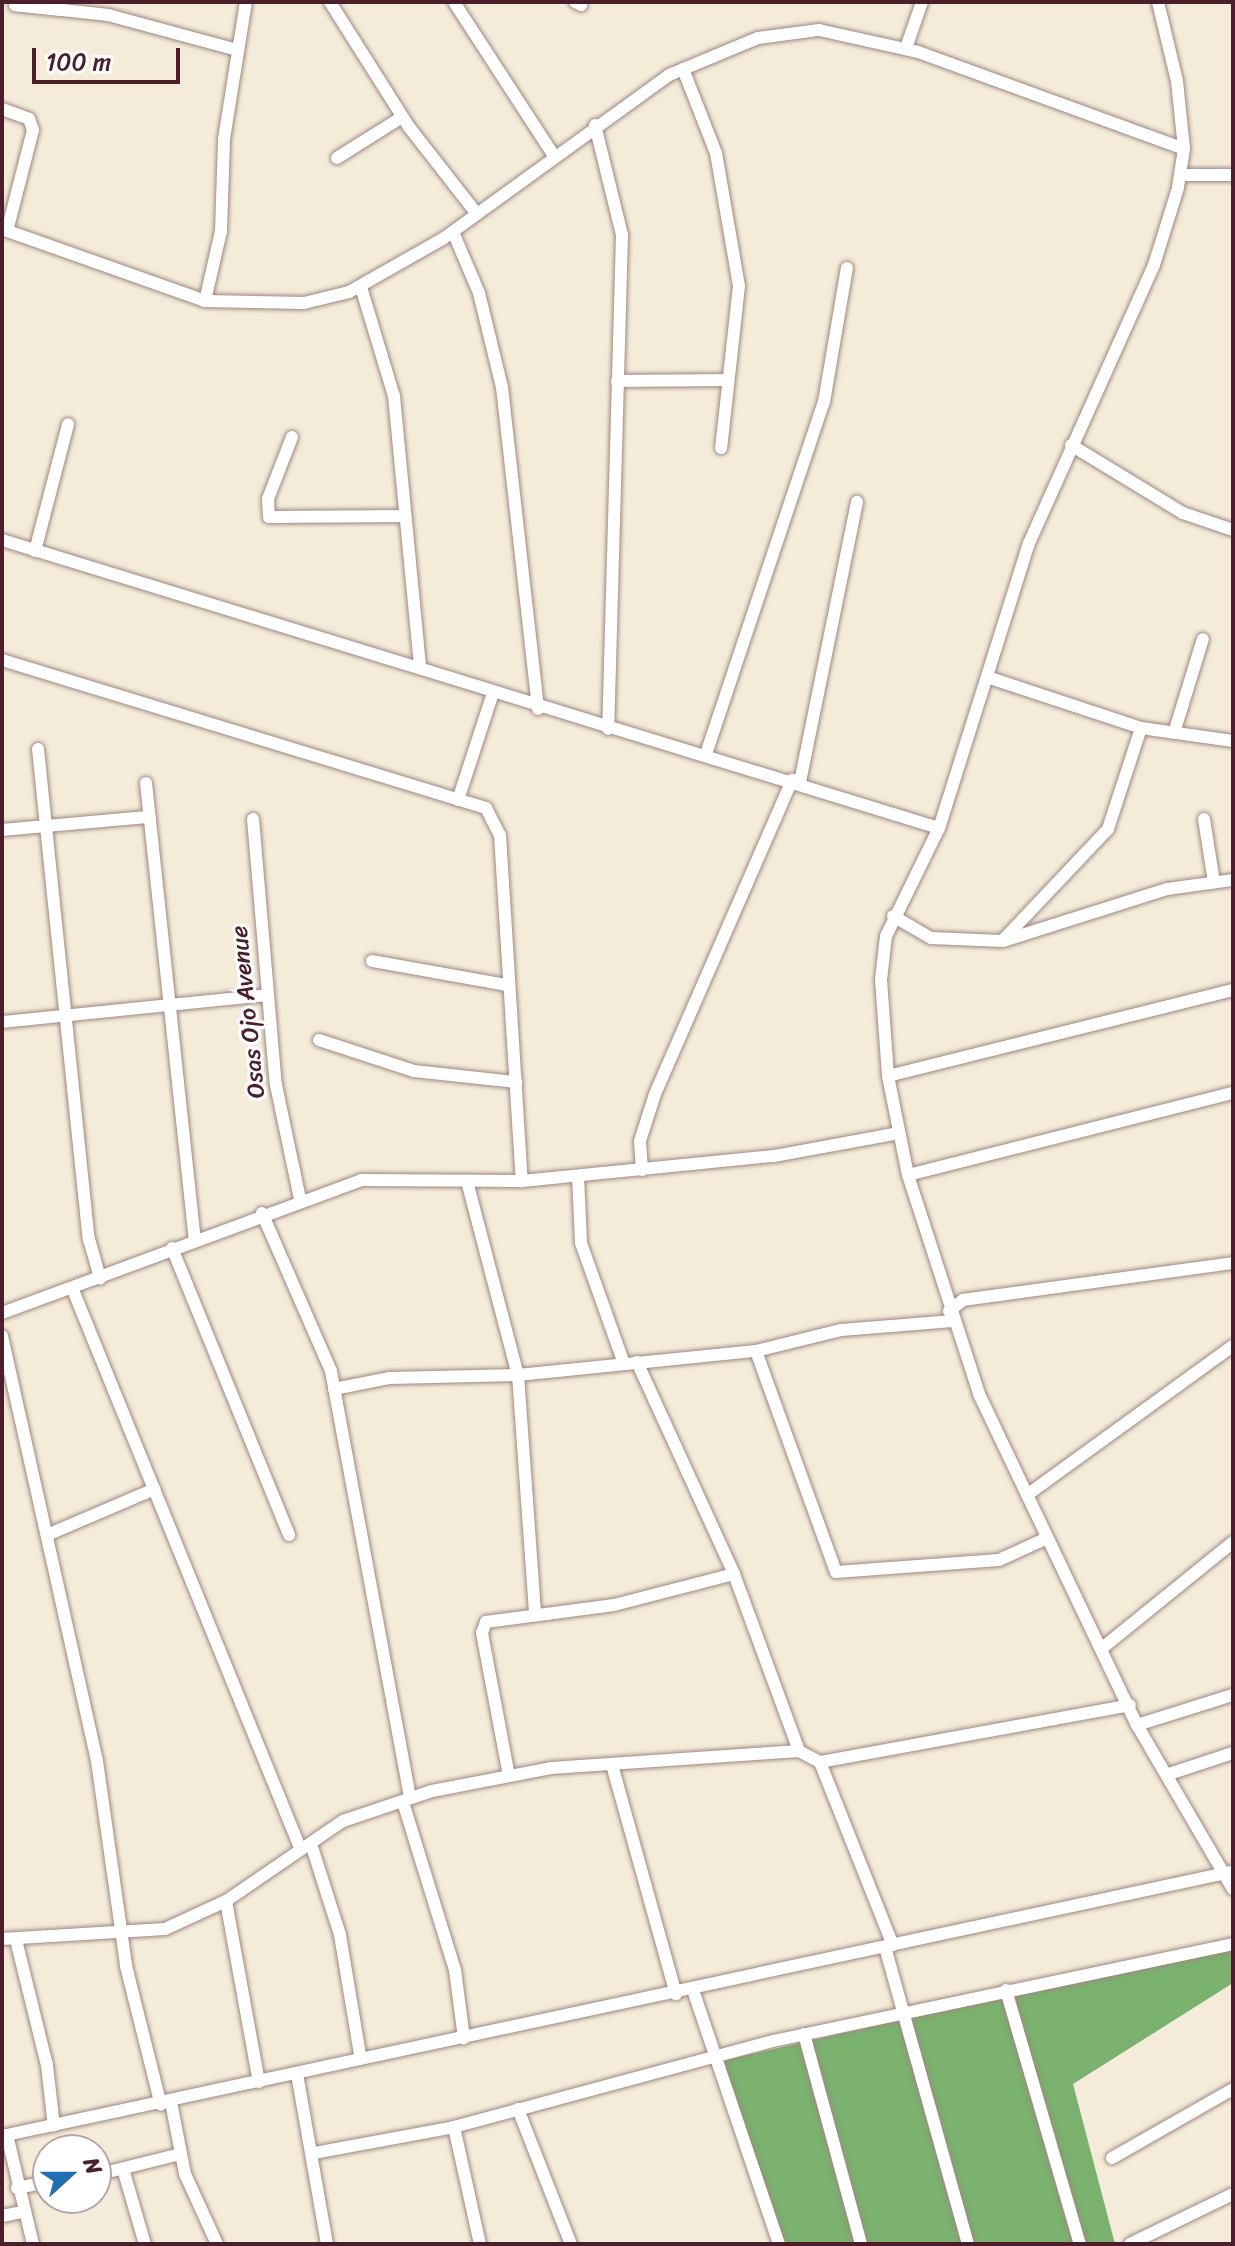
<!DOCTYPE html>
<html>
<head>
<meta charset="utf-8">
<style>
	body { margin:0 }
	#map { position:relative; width:1235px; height:2246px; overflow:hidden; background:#f4ecd8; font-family:Sriracha,sans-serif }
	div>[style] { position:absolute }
	.forest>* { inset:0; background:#7ab16e }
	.roads { filter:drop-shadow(0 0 2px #9f8682) drop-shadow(0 0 2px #9f8682) }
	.minor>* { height:12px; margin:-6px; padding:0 6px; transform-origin:6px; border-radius:6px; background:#fff }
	span { translate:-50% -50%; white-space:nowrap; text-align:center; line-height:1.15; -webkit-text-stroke:6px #fff; paint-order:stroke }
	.street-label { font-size:24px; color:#4a1f2b }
	.frame { position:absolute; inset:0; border:4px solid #4a1f2b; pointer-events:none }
	.north { position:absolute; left:32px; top:2134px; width:80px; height:80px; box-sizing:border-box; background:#fff; border:2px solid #b7a5aa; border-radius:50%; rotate:69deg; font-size:22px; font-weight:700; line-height:32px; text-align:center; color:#4a1f2b }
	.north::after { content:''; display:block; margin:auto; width:28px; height:36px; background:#1f6fb2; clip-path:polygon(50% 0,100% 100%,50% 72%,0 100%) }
	.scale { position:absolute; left:32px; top:48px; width:148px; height:36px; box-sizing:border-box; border:4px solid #4a1f2b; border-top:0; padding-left:10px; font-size:24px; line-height:28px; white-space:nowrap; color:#4a1f2b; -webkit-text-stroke:6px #fff; paint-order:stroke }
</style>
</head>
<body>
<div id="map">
	<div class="forest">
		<i style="clip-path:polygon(1233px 1944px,1233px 1983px,1073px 2084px,1115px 2244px,781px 2244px,717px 2062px)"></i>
	</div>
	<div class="roads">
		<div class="minor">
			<i style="left:330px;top:2px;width:148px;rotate:57.7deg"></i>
			<i style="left:409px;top:127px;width:110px;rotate:52deg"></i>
			<i style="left:454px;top:2px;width:184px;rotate:57deg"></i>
			<i style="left:575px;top:2px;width:7px;rotate:27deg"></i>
			<i style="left:1158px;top:2px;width:81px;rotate:76.5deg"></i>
			<i style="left:1177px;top:81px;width:68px;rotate:84.1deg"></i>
			<i style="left:1184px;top:149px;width:39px;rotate:99deg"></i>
			<i style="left:1178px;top:188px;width:81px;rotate:107.3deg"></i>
			<i style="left:1154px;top:265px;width:305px;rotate:114.2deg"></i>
			<i style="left:1029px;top:543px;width:299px;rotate:107.5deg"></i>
			<i style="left:939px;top:828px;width:120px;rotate:116.1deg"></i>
			<i style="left:886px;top:936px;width:44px;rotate:96.5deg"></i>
			<i style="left:881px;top:980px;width:96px;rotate:85.8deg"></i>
			<i style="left:888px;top:1076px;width:101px;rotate:78.6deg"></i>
			<i style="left:908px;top:1175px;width:230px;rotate:72deg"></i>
			<i style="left:979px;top:1394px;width:367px;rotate:64.5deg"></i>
			<i style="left:1137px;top:1725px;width:190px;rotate:59.7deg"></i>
			<i style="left:62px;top:10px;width:47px;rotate:-173.9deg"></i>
			<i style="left:15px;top:5px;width:94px;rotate:6.1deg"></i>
			<i style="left:108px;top:15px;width:135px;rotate:15.1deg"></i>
			<i style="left:906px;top:48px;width:49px;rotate:-70.8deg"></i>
			<i style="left:683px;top:69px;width:90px;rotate:68.6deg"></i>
			<i style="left:716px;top:153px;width:135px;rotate:80.2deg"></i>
			<i style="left:739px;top:286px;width:163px;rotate:96.3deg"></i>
			<i style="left:2px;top:109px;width:29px;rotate:20deg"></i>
			<i style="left:29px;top:119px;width:12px;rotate:70deg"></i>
			<i style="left:33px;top:130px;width:104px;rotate:104.4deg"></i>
			<i style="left:595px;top:125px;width:113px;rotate:76.2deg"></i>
			<i style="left:622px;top:235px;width:494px;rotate:91.6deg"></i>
			<i style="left:337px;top:158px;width:77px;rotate:-32.2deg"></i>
			<i style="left:1180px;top:175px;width:53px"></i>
			<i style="left:2px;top:229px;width:215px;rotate:19.5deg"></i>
			<i style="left:205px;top:301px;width:99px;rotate:1.2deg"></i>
			<i style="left:304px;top:303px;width:46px;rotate:-13.7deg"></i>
			<i style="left:349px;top:292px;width:109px;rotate:-29.6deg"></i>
			<i style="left:444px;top:238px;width:278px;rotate:-35.9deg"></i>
			<i style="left:669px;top:75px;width:96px;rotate:-22.6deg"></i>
			<i style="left:758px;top:38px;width:62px;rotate:-7.5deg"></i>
			<i style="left:819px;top:30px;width:101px;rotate:12.5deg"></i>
			<i style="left:918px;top:52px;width:283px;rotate:20deg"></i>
			<i style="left:453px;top:232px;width:66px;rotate:66.9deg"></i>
			<i style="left:479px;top:293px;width:97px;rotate:76.3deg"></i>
			<i style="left:502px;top:387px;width:324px;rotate:83.6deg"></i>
			<i style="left:361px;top:287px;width:114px;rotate:73.2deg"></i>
			<i style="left:394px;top:396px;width:270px;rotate:84.5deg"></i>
			<i style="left:205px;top:301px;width:72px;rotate:-77.1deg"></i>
			<i style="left:221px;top:231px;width:92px;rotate:-88.1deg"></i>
			<i style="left:224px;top:139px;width:139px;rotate:-80.9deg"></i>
			<i style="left:617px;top:381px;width:109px;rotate:-0.5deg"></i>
			<i style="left:292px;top:437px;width:66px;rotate:111.2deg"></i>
			<i style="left:268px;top:499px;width:18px;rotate:87deg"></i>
			<i style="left:269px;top:517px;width:136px;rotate:-0.4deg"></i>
			<i style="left:1071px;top:445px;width:131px;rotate:31.3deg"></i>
			<i style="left:1183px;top:513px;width:53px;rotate:18.8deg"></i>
			<i style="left:2px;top:540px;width:980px;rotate:17.09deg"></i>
			<i style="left:35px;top:551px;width:131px;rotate:-75.4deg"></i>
			<i style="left:2px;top:660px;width:506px;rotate:17deg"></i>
			<i style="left:486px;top:808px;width:30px;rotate:63deg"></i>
			<i style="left:500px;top:835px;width:347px;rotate:86.4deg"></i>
			<i style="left:990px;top:678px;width:159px;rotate:18.3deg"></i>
			<i style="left:1141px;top:728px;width:93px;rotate:8deg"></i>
			<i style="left:1174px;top:733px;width:98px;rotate:-72.9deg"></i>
			<i style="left:38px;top:749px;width:493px;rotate:84.1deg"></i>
			<i style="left:89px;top:1239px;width:41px;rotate:74.2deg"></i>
			<i style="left:706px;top:754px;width:371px;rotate:-71.5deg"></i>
			<i style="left:824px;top:402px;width:136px;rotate:-80.3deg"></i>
			<i style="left:800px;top:782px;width:286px;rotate:-78.5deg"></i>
			<i style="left:146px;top:783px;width:458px;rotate:83.9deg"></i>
			<i style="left:458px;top:800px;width:113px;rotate:-71.9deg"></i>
			<i style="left:253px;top:819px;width:267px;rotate:85.1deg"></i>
			<i style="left:276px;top:1085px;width:116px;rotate:78.1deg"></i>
			<i style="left:1204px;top:819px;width:64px;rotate:81deg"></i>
			<i style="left:2px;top:830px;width:148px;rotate:-5.1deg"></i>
			<i style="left:893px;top:916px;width:44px;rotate:30.1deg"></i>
			<i style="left:931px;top:938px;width:72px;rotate:2.4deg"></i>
			<i style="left:1003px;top:941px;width:172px;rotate:-17.6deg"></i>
			<i style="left:1167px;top:889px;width:67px;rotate:-7.8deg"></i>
			<i style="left:1003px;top:940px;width:153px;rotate:-46.6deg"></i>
			<i style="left:1108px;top:829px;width:106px;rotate:-71.9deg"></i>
			<i style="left:372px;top:961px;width:137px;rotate:10.1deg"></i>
			<i style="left:2px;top:1022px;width:265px;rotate:-5.8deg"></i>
			<i style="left:319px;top:1040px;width:100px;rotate:18.1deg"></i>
			<i style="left:414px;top:1071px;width:103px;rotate:6.2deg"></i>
			<i style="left:888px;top:1076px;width:356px;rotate:-14deg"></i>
			<i style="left:642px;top:1170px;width:29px;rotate:-94deg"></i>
			<i style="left:640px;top:1141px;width:49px;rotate:-72.3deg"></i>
			<i style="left:655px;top:1094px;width:343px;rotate:-66.4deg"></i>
			<i style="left:908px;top:1175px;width:335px;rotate:-14.2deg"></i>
			<i style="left:578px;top:1176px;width:67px;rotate:87.4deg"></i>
			<i style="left:581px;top:1243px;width:128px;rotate:70.4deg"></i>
			<i style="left:468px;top:1185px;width:196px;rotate:75.3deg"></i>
			<i style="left:518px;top:1375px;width:237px;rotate:85.9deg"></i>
			<i style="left:262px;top:1213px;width:172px;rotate:66.4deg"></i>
			<i style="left:331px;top:1371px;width:433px;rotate:79.5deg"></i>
			<i style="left:172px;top:1248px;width:310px;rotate:67.8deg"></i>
			<i style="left:73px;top:1290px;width:602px;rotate:67.86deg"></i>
			<i style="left:949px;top:1311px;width:18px;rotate:-38deg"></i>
			<i style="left:963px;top:1300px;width:273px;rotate:-7.8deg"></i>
			<i style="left:2px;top:1313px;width:383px;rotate:-20.3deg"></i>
			<i style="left:361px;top:1180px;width:161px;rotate:0.4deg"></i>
			<i style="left:522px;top:1181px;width:253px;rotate:-5.7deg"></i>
			<i style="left:774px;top:1156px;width:127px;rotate:-10.4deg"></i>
			<i style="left:2px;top:1336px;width:435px;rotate:77.4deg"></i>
			<i style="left:97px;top:1761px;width:207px;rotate:81.9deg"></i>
			<i style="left:126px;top:1966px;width:143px;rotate:75.9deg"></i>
			<i style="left:756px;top:1351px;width:235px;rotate:70.1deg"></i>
			<i style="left:836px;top:1572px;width:163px;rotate:-4.2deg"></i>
			<i style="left:999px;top:1560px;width:53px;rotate:-24.6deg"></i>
			<i style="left:637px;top:1362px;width:233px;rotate:65.4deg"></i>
			<i style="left:734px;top:1574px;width:189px;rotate:69.8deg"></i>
			<i style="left:334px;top:1389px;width:56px;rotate:-11.3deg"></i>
			<i style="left:389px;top:1378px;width:129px;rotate:-1.3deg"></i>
			<i style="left:518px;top:1375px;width:239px;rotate:-5.8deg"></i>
			<i style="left:756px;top:1351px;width:88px;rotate:-13.9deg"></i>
			<i style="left:841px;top:1330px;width:111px;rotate:-4.6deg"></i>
			<i style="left:1031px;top:1492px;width:249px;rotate:-35.9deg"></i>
			<i style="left:47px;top:1535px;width:117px;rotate:-23.1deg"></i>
			<i style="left:1101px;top:1649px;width:170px;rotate:-39deg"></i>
			<i style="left:1137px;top:1725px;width:101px;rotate:-17.4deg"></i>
			<i style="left:820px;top:1762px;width:197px;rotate:68.3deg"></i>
			<i style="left:612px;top:1765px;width:238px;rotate:74.4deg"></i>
			<i style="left:1169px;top:1774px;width:67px;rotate:-18.2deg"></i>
			<i style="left:509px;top:1776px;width:146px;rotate:-100.7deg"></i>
			<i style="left:482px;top:1633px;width:12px;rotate:-70deg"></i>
			<i style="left:486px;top:1622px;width:129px;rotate:-7.6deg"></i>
			<i style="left:614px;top:1605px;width:124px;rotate:-14.5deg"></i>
			<i style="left:403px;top:1802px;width:176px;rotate:72.8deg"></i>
			<i style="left:455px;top:1970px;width:69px;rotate:82.5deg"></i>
			<i style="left:312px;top:1847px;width:92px;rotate:72.3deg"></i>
			<i style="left:340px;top:1935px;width:122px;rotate:80.5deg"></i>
			<i style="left:226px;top:1901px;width:184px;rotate:79.7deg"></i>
			<i style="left:2px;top:1939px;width:163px;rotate:-3.5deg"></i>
			<i style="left:165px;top:1929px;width:67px;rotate:-24.7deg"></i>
			<i style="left:226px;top:1901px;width:142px;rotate:-34.4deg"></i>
			<i style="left:343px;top:1821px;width:94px;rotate:-18.6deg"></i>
			<i style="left:432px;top:1791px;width:121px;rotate:-10.9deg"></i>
			<i style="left:551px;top:1768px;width:249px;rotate:-3.9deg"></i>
			<i style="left:799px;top:1751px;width:24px;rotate:28deg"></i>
			<i style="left:820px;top:1762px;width:315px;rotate:-10.4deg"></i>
			<i style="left:16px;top:1940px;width:129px;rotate:76.1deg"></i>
			<i style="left:47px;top:2065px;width:61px;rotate:83.5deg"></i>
			<i style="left:885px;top:1947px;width:308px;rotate:74.4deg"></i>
			<i style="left:693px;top:1990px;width:268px;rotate:71.3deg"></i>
			<i style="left:1006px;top:1990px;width:265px;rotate:73.8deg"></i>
			<i style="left:804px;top:2034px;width:218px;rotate:74.8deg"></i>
			<i style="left:297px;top:2074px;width:173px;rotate:80deg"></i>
			<i style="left:171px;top:2102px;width:73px;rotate:79deg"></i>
			<i style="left:185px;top:2174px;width:77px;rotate:65.4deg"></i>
			<i style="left:518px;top:2109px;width:145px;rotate:68.6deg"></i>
			<i style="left:454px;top:2127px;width:330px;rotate:-15.1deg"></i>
			<i style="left:773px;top:2041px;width:470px;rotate:-11.9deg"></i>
			<i style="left:7px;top:2135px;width:112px;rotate:76.6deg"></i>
			<i style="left:2px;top:2136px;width:1256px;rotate:-12.13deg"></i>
			<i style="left:314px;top:2153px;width:142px;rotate:-10.5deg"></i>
			<i style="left:454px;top:2127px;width:120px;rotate:77.5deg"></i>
			<i style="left:1112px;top:2158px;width:139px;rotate:-29.7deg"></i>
			<i style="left:123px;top:2169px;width:78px;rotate:73.7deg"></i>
			<i style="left:96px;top:2175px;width:87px;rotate:-14deg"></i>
			<i style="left:17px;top:2188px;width:32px;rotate:-11deg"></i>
			<i style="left:2px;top:2216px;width:20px;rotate:-11deg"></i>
			<i style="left:1130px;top:2244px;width:114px;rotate:-25.9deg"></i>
		</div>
	</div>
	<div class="street-label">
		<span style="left:248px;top:1012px;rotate:-96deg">Osas Ojo Avenue</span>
	</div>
	<div class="frame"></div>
	<div class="north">N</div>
	<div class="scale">100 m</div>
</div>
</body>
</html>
